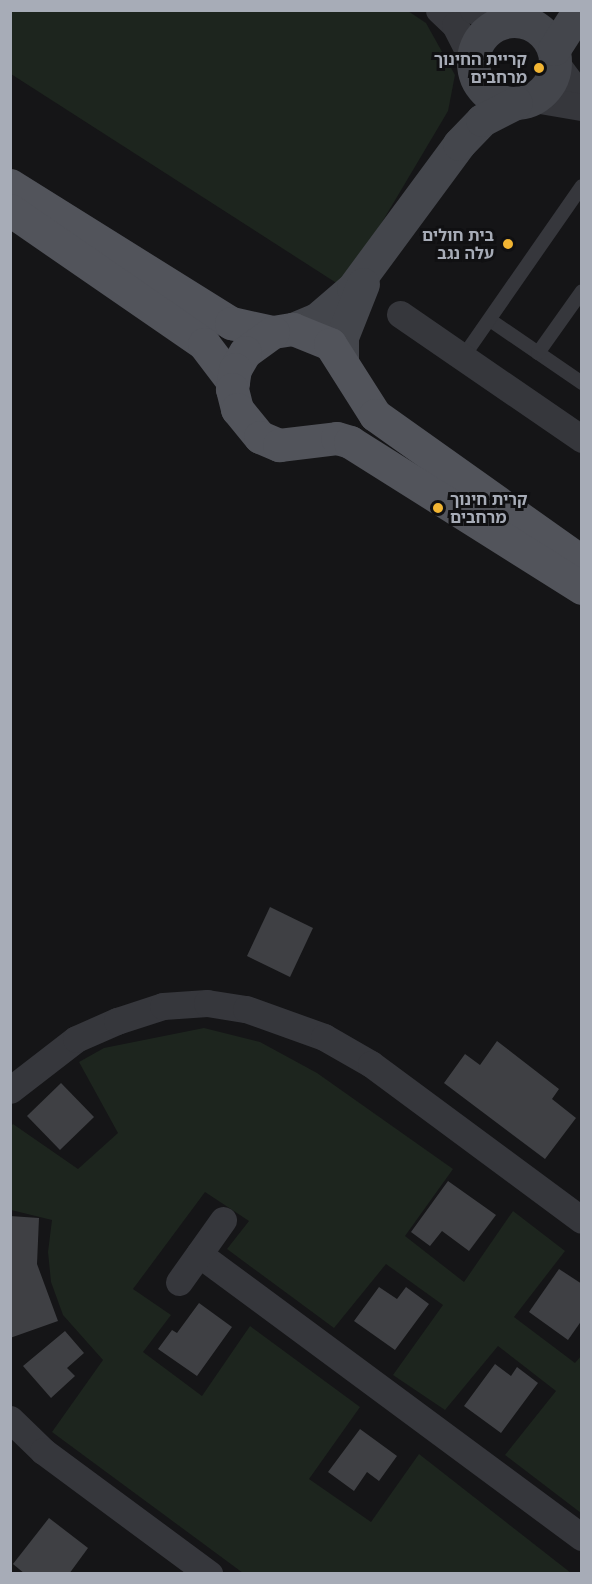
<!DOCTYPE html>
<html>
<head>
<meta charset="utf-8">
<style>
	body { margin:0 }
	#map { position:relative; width:592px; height:1584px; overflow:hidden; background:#151517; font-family:Quicksand,"Noto Sans Hebrew",sans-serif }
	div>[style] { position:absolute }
	.green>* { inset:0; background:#1d251e }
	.building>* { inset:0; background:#3f4044 }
	.lane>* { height:14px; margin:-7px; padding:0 7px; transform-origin:7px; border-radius:7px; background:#36373c }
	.street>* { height:27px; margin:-13.5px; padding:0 13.5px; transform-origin:13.5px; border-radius:13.5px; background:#36373c }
	.secondary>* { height:33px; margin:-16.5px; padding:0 16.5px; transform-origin:16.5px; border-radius:16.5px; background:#44464c }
	.secondary>.ring { margin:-16.5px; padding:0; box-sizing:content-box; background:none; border:33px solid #44464c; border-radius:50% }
	.primary>* { height:33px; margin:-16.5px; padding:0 16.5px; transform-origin:16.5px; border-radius:16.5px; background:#52545b }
	.dots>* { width:16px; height:16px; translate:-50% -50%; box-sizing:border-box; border:3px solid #101012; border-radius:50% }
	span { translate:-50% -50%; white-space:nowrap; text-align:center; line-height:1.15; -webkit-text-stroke:6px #101012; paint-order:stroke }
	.poi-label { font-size:16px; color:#a7acb7; font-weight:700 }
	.right { translate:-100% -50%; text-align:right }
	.left { translate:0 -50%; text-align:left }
	.frame { position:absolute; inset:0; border:12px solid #a7acb7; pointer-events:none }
</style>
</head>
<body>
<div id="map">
	<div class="green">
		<i style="clip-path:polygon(10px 11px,408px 11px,426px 23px,455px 75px,448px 111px,353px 271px,338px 284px,11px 74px)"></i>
		<i style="clip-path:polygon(204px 1028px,260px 1042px,317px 1073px,453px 1169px,405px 1236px,464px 1282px,513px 1211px,565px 1251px,514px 1317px,575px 1363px,581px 1356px,581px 1513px,505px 1455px,556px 1391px,498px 1346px,445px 1410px,393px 1375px,443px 1305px,386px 1264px,334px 1328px,227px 1249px,249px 1221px,205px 1192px,133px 1289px,171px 1315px,143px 1352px,202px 1396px,250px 1326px,360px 1407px,309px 1479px,371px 1522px,419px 1454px,571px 1573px,243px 1573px,52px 1432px,103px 1360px,63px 1315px,51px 1282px,48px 1252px,52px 1220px,11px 1210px,10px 1127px,13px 1124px,78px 1169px,118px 1133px,79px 1062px,104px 1048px)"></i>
	</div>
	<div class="building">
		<i style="clip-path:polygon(270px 907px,313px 928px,290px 977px,247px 956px)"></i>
		<i style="clip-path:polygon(497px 1041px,559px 1089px,552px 1099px,576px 1118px,545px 1159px,444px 1083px,465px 1054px,480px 1065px)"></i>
		<i style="clip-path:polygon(61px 1083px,94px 1117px,60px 1150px,27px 1116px)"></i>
		<i style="clip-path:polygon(448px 1181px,496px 1215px,469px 1251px,442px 1231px,430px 1246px,411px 1232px)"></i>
		<i style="clip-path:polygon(10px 1216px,39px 1218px,37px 1264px,58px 1321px,10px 1338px)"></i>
		<i style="clip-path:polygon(559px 1269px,582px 1284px,582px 1320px,568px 1340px,529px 1312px)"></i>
		<i style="clip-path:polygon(379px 1287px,397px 1299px,406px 1287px,429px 1304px,395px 1350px,354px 1321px)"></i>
		<i style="clip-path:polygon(199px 1303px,232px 1327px,197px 1376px,158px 1349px,172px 1330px,177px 1333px)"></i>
		<i style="clip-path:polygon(65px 1331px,84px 1353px,67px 1368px,75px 1376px,51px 1398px,23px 1366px)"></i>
		<i style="clip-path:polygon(495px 1364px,511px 1376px,517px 1367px,538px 1383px,501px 1433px,464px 1406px)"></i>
		<i style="clip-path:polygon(360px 1429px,397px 1456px,379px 1481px,367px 1472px,354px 1491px,328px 1472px)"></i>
		<i style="clip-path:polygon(49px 1518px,88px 1548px,69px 1574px,25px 1574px,13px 1564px)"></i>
	</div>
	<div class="lane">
		<i style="left:490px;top:320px;width:112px;rotate:34.4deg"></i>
		<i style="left:538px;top:353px;width:76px;rotate:-54.6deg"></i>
		<i style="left:463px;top:357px;width:208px;rotate:-55.2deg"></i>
	</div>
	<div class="street">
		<i style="left:439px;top:10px;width:22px;rotate:43deg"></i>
		<i style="left:455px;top:25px;width:38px;rotate:63deg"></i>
		<i style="left:473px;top:10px;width:29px;rotate:25deg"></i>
		<i style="left:556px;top:63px;width:44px;rotate:53.4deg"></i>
		<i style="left:534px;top:99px;width:49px;rotate:9.5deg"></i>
		<i style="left:400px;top:314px;width:221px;rotate:34.5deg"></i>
		<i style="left:10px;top:1090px;width:83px;rotate:-37.7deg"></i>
		<i style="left:76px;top:1039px;width:45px;rotate:-23.7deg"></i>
		<i style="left:117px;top:1021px;width:48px;rotate:-18.1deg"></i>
		<i style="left:163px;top:1006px;width:44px;rotate:-3.9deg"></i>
		<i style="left:207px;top:1003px;width:39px;rotate:9deg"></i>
		<i style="left:246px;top:1009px;width:83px;rotate:19.7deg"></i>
		<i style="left:324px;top:1037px;width:54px;rotate:29.9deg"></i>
		<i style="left:371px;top:1064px;width:262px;rotate:36.5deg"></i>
		<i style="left:199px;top:1254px;width:476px;rotate:36.5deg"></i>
		<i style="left:179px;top:1282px;width:76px;rotate:-54.6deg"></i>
		<i style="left:10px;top:1419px;width:46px;rotate:44.1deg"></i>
		<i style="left:43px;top:1451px;width:207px;rotate:36.5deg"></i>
	</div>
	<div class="secondary">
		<i class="ring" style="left:473px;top:21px;width:49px;height:49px"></i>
		<i style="left:554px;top:49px;width:46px;rotate:-57.3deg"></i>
		<i style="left:293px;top:329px;width:26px;rotate:-23deg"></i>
		<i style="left:317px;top:319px;width:48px;rotate:-40.7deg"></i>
		<i style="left:353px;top:288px;width:179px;rotate:-53.6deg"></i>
		<i style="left:459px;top:144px;width:33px;rotate:-46deg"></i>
		<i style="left:482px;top:120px;width:38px;rotate:-27deg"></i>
		<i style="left:342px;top:359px;width:22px;rotate:-90deg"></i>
		<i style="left:342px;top:337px;width:57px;rotate:-68.4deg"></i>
	</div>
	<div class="primary">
		<i style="left:10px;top:185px;width:261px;rotate:32deg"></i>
		<i style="left:231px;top:323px;width:43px;rotate:12.1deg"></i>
		<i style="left:273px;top:332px;width:20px;rotate:-9deg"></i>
		<i style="left:293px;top:329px;width:40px;rotate:22deg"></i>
		<i style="left:330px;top:344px;width:84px;rotate:57.6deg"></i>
		<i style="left:375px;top:415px;width:254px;rotate:35.4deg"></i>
		<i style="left:10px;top:210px;width:236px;rotate:34.6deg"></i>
		<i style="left:204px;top:344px;width:48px;rotate:52.7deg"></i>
		<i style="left:273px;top:332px;width:34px;rotate:144deg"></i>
		<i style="left:245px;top:352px;width:20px;rotate:120deg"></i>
		<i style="left:235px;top:369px;width:20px;rotate:99deg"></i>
		<i style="left:232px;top:389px;width:21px;rotate:76deg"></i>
		<i style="left:237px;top:409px;width:36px;rotate:51deg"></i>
		<i style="left:260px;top:437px;width:21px;rotate:23deg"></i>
		<i style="left:279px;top:445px;width:58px;rotate:-6.9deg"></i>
		<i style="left:337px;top:438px;width:14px;rotate:17deg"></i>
		<i style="left:350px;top:442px;width:274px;rotate:32.2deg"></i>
	</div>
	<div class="dots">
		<i style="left:539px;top:68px;background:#f2b533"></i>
		<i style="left:508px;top:244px;background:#f2b533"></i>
		<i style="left:438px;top:508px;background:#f2b533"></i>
	</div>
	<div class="poi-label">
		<span class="right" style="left:527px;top:68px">קריית החינוך<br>מרחבים</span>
		<span class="right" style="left:494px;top:244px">בית חולים<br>עלה נגב</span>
		<span class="left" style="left:450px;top:508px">קרית חינוך<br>מרחבים</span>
	</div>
	<div class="frame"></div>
</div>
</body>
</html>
